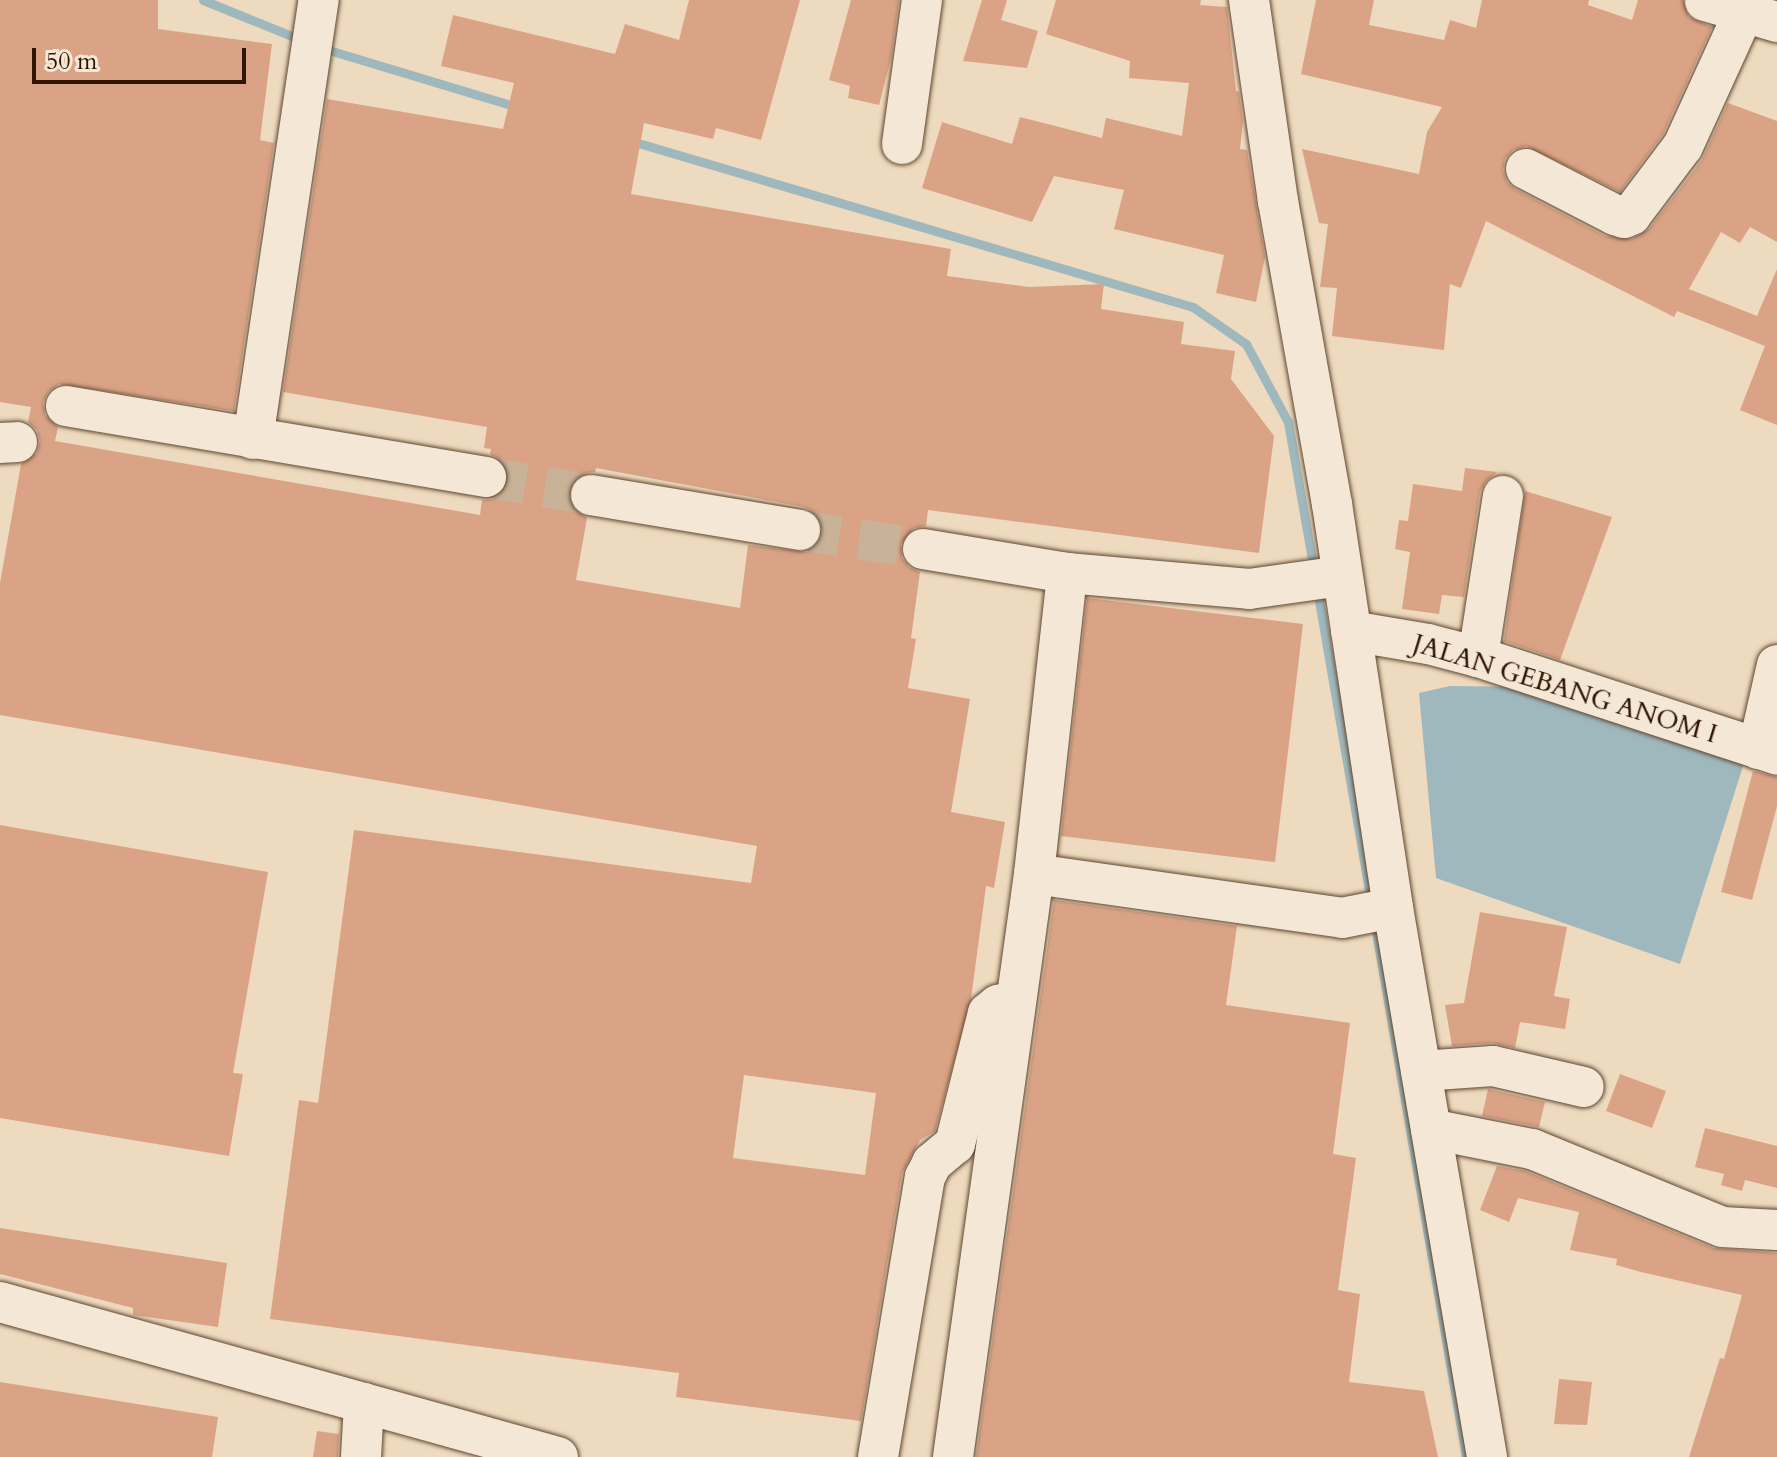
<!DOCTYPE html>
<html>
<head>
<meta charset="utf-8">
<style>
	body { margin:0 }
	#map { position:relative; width:1777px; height:1457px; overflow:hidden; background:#eedabe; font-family:Cardo,serif }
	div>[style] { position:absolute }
	.water>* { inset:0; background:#9fb8bd }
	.stream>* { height:9px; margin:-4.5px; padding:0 4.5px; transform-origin:4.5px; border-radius:4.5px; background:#9fb8bd }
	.building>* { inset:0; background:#dba386 }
	.minor-tunnel>* { height:40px; margin-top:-20px; transform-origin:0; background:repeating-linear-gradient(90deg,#c8b298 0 40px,transparent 0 60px) }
	.roads { filter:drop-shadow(0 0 2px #5f4630) drop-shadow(0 0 2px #5f4630) }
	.minor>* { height:40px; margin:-20px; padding:0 20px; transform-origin:20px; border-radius:20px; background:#f4e7d5 }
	span { translate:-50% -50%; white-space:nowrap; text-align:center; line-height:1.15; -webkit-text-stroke:6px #f4e7d5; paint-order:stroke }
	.street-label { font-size:26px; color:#2f1400 }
	.scale { position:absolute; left:32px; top:48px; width:214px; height:36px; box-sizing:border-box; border:4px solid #2f1400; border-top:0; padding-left:10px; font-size:24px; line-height:28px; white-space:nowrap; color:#2f1400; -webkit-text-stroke:6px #f4e7d5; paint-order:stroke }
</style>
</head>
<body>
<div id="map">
	<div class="water">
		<i style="clip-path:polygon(1450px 686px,1525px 687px,1744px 763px,1680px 964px,1436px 878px,1419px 693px)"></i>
	</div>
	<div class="stream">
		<i style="left:203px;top:0;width:109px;rotate:22.1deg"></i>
		<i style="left:322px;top:48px;width:205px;rotate:16.8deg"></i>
		<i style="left:628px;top:140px;width:589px;rotate:16.47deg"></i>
		<i style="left:1193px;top:307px;width:65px;rotate:34.9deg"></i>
		<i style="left:1246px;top:344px;width:89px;rotate:61.7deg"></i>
		<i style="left:1288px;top:422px;width:151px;rotate:80.1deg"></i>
		<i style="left:1317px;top:589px;width:318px;rotate:80.2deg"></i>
		<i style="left:1374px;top:920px;width:545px;rotate:80.28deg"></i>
	</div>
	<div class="building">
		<i style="clip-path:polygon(evenodd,0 0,158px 0,158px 29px,272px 44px,260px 140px,274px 143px,234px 411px,59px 384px,48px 392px,43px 403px,45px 415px,58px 427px,55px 441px,480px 515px,482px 500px,493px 499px,503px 492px,508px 482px,508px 470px,501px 460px,490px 454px,491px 449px,484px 448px,487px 427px,283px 392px,327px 99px,503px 129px,514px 83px,441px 66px,453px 15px,615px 54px,625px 24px,679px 40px,689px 0,800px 0,761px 140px,716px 128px,713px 139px,644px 123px,631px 194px,951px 249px,947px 276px,1029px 287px,1104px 284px,1101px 309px,1184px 322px,1181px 344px,1235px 351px,1231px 379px,1274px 436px,1259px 553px,928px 510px,926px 526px,914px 528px,901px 544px,902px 558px,909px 567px,920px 572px,911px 638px,916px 639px,908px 688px,970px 699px,951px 812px,1005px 822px,994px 888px,986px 886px,971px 999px,935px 1131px,920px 1140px,902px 1173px,861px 1421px,676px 1397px,679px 1373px,270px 1319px,299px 1100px,318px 1103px,354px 830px,751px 883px,757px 846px,0 715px,0 583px,21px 464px,37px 453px,40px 441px,37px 430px,28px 422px,31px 407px,0 402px,0 0,596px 468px,804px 507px,814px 512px,821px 521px,822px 535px,817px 545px,807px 552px,748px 545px,740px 608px,576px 580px,587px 518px,570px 504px,569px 490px,574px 480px,584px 473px,595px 472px,596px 468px,0 0,744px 1075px,876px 1093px,865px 1175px,733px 1158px,744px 1075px)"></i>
		<i style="clip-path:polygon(851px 0,899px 0,891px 59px,879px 105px,848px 98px,850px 86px,829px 80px)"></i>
		<i style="clip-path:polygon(982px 0,1007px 0,1001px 20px,1038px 31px,1027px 68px,963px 61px)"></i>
		<i style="clip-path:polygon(1056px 0,1201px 0,1200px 5px,1227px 7px,1236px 91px,1239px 92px,1243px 121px,1240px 149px,1247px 150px,1265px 257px,1256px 302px,1216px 293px,1224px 255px,1114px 229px,1124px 190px,1054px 176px,1032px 222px,922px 188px,942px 122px,1012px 144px,1020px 117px,1102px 138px,1106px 118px,1182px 136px,1189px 83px,1129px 78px,1130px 61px,1046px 34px)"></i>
		<i style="clip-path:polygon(1316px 0,1374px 0,1369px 25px,1444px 40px,1450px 20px,1476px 28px,1482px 0,1589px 0,1588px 5px,1632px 20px,1638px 0,1683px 0,1689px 17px,1712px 27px,1663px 134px,1620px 192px,1526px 146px,1513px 150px,1505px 159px,1503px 171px,1507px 182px,1515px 189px,1605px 236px,1632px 239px,1649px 229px,1702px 160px,1728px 103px,1777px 121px,1777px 242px,1750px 227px,1740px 243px,1721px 232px,1689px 289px,1757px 316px,1777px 269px,1777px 425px,1740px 410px,1765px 346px,1677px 311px,1674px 317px,1486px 221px,1461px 288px,1450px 284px,1444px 350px,1332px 336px,1337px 288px,1320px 287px,1328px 224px,1319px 223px,1302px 149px,1419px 174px,1427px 132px,1442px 107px,1301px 74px)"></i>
		<i style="clip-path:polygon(1465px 468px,1497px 472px,1486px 481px,1480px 492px,1464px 597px,1442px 595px,1439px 614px,1402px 609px,1410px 552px,1395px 549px,1399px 520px,1408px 521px,1413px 484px,1462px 491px)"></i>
		<i style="clip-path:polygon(1525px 491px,1612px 517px,1560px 660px,1504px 641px)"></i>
		<i style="clip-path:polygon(1087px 598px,1303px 624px,1275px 862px,1061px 836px)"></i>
		<i style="clip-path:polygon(1753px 771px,1777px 777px,1777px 806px,1752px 900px,1721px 892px)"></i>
		<i style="clip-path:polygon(0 825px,268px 872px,233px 1073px,243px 1074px,229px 1156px,0 1118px)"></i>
		<i style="clip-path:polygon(1054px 900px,1237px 926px,1226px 1005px,1350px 1023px,1333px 1154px,1356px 1158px,1338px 1290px,1360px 1294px,1349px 1382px,1424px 1391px,1438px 1457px,976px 1457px)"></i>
		<i style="clip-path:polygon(1480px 912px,1567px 927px,1554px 996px,1570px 999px,1565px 1029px,1520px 1022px,1515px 1048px,1492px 1043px,1452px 1046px,1445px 1005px,1464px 1003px)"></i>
		<i style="clip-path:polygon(1620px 1074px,1666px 1091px,1652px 1128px,1606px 1111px)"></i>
		<i style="clip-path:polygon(1488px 1089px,1545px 1102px,1539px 1127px,1482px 1116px)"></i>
		<i style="clip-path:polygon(1705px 1128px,1777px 1146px,1777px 1188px,1745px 1180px,1742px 1191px,1721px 1185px,1724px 1174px,1695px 1167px)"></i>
		<i style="clip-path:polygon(1497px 1166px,1525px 1171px,1713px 1248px,1777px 1253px,1777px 1457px,1689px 1457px,1720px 1358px,1724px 1359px,1742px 1295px,1641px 1272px,1616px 1265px,1617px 1259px,1570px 1250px,1579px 1212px,1518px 1198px,1509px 1222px,1480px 1210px)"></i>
		<i style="clip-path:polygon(0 1228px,227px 1263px,218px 1327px,133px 1315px,133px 1308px,0 1274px)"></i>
		<i style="clip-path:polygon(1559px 1379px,1592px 1382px,1587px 1425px,1554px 1424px)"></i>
		<i style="clip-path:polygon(0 1382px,218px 1417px,212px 1457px,0 1457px)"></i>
		<i style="clip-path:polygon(317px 1431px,339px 1434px,338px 1457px,313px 1457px)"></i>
	</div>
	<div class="minor-tunnel">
		<i style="left:486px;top:477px;width:107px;rotate:9.7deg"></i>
		<i style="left:800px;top:530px;width:124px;rotate:8.8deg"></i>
	</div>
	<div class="roads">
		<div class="minor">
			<i style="left:1249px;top:0;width:203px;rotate:81.8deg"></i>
			<i style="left:1278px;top:201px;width:308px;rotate:79.9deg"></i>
			<i style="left:1332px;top:504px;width:409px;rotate:81.4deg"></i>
			<i style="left:1393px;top:908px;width:557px;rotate:80.28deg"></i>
			<i style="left:1705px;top:1px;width:75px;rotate:16.3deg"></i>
			<i style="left:902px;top:144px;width:145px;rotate:-82.1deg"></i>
			<i style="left:1526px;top:169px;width:100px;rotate:27.3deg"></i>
			<i style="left:1615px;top:215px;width:9px;rotate:18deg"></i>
			<i style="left:1624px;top:218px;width:8px;rotate:-23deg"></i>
			<i style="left:1631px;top:215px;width:86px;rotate:-53deg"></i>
			<i style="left:1683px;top:146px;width:147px;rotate:-65.5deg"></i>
			<i style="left:66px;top:406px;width:426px;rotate:9.6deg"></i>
			<i style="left:253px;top:439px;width:444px;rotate:-81.5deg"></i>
			<i style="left:0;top:443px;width:17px;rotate:-3deg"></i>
			<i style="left:591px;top:495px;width:212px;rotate:9.5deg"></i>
			<i style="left:923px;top:549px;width:146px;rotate:9.5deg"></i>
			<i style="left:1067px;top:573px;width:183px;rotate:5deg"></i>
			<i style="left:1249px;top:589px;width:79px;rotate:-8deg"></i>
			<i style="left:1327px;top:578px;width:16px;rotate:-30deg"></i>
			<i style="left:1351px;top:631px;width:78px;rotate:9.6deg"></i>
			<i style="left:1428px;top:644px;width:52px;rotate:14.6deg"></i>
			<i style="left:1478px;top:657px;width:315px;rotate:18.1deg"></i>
			<i style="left:1478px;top:657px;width:163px;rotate:-81.2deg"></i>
			<i style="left:1758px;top:749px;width:86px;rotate:-77.3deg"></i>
			<i style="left:1034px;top:874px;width:311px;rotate:8.1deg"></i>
			<i style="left:1342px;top:918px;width:52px;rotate:-11.1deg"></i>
			<i style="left:1421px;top:1071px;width:72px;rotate:-4deg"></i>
			<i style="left:1493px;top:1066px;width:93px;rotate:13deg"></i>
			<i style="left:1431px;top:1129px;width:103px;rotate:11.2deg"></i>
			<i style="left:1532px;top:1149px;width:205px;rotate:22.3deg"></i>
			<i style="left:1722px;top:1227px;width:55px;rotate:3.1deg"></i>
			<i style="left:0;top:1302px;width:579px;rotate:15.52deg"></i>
			<i style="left:361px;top:1457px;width:54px;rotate:-86.8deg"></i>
			<i style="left:878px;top:1457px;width:284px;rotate:-80.5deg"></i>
			<i style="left:925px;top:1177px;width:16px;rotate:-63deg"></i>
			<i style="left:932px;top:1163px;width:30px;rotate:-40deg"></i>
			<i style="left:955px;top:1144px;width:135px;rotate:-75.9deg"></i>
			<i style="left:988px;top:1013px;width:13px;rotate:-39deg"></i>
			<i style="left:998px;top:1005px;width:18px;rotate:-13deg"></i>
			<i style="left:953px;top:1457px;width:589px;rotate:-82.09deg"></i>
			<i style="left:1034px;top:874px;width:303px;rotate:-83.7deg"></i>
		</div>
	</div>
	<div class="street-label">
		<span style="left:1565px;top:689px;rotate:17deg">JALAN GEBANG ANOM I</span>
	</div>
	<div class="scale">50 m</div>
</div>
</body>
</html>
